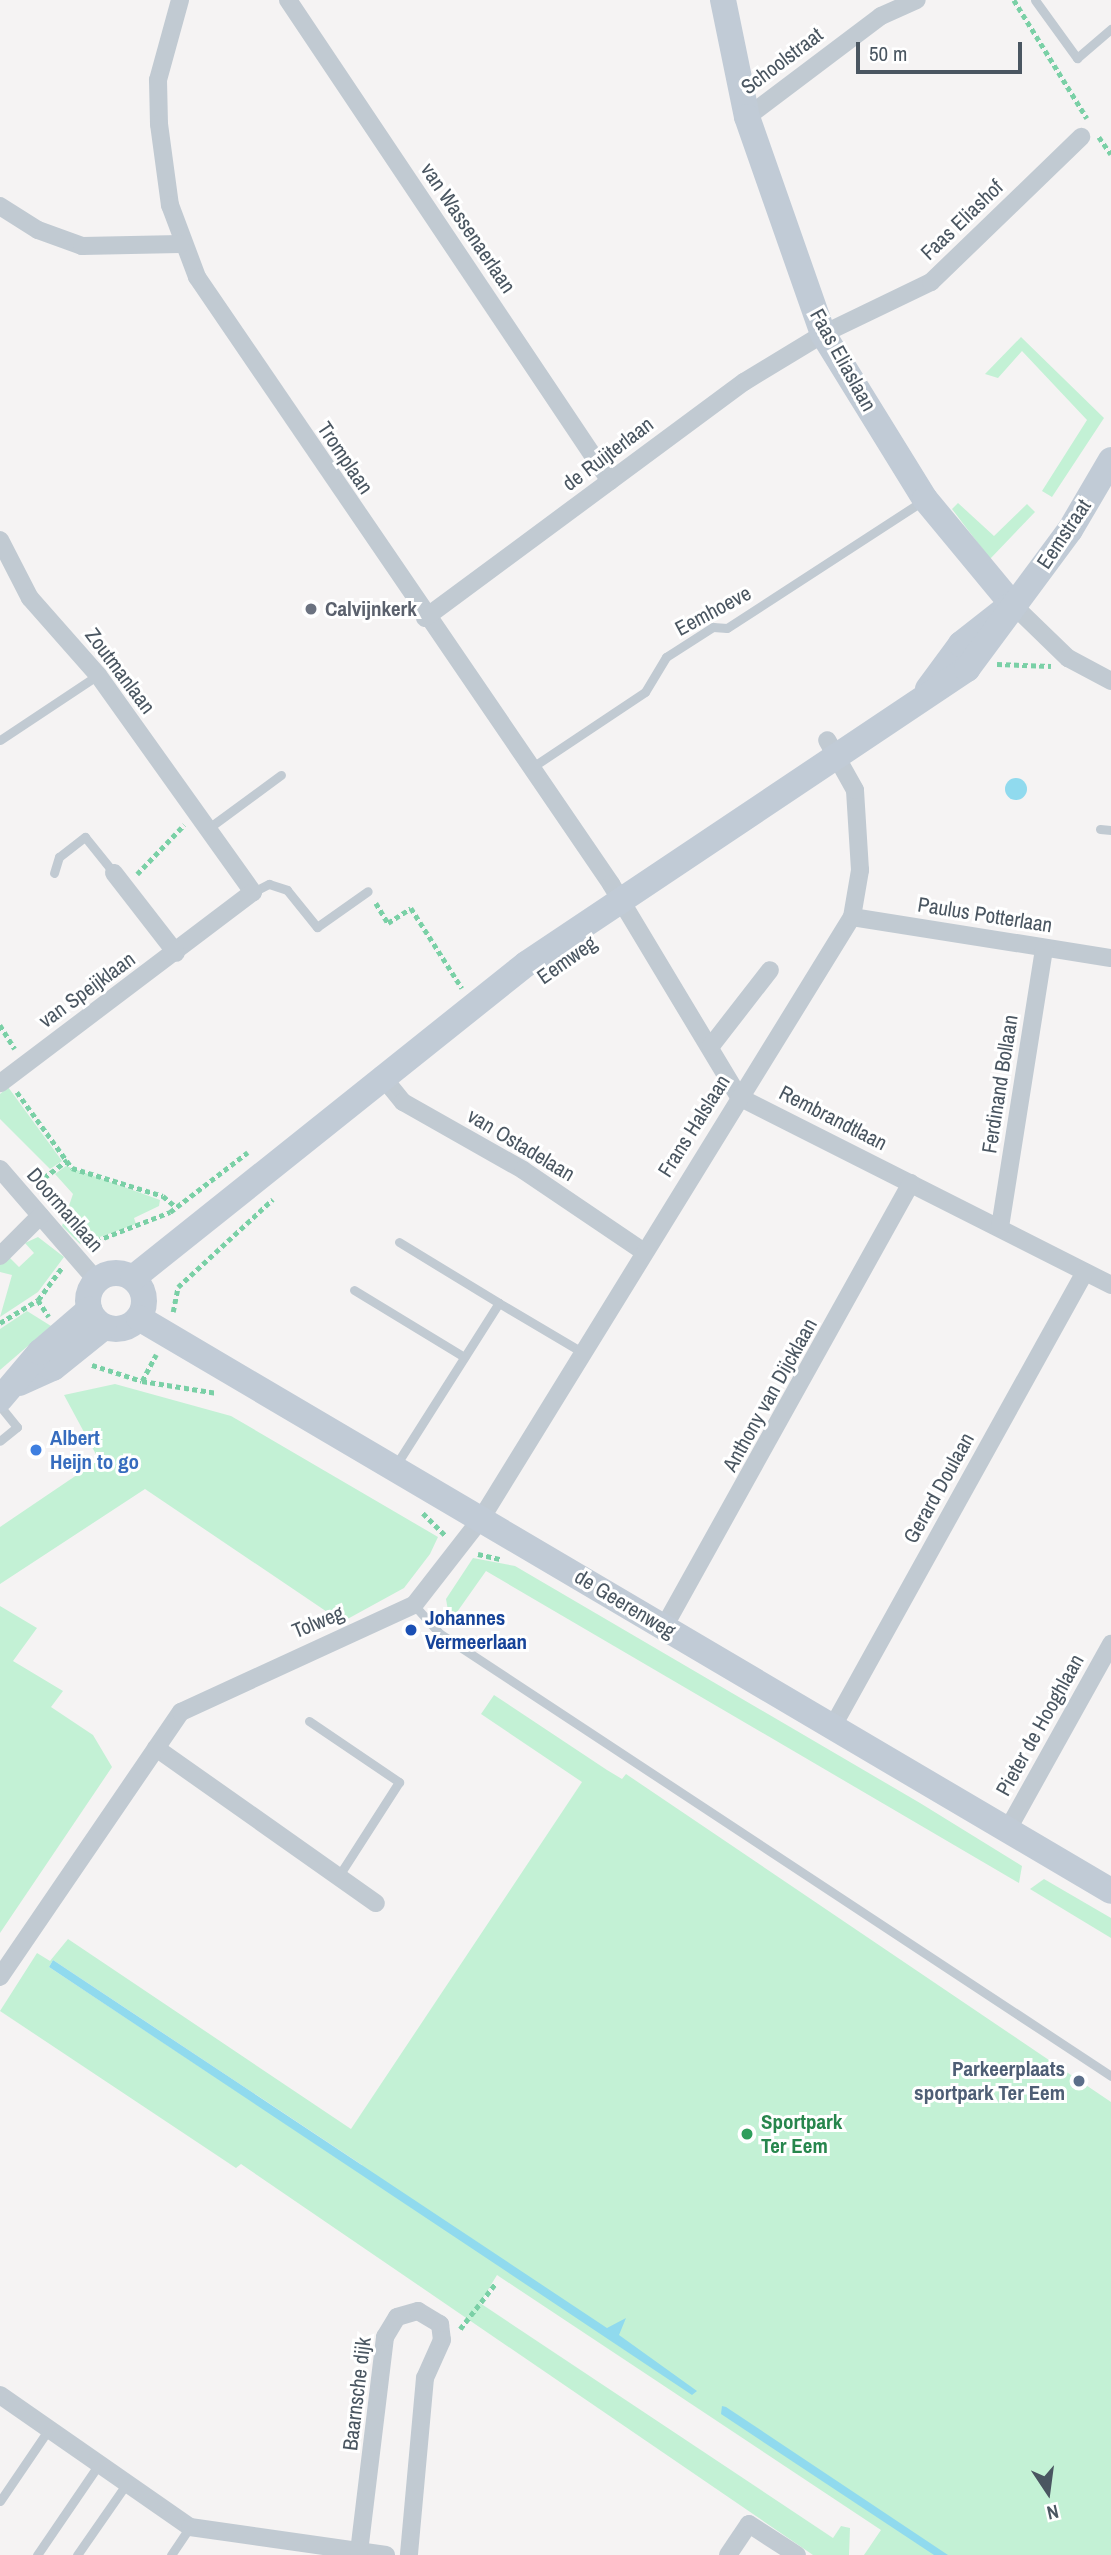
<!DOCTYPE html>
<html>
<head>
<meta charset="utf-8">
<style>
	body { margin:0 }
	#map { position:relative; width:1111px; height:2555px; overflow:hidden; background:#f5f3f3; font-family:"Archivo Narrow",sans-serif }
	div>[style] { position:absolute }
	.green>* { inset:0; background:#c3f1d5 }
	.water>* { inset:0; background:#90daee }
	.round { border-radius:50% }
	.path>* { height:4.5px; margin-top:-2.25px; transform-origin:0; background:repeating-linear-gradient(90deg,#7ad0a6 0 5px,transparent 0 8.5px) }
	.lane>* { height:9px; margin:-4.5px; padding:0 4.5px; transform-origin:4.5px; border-radius:4.5px; background:#c1cad2 }
	.street>* { height:18px; margin:-9px; padding:0 9px; transform-origin:9px; border-radius:9px; background:#c1cad2 }
	.secondary>* { height:26px; margin:-13px; padding:0 13px; transform-origin:13px; border-radius:13px; background:#c1cbd6 }
	.secondary>.ring { margin:-13px; padding:0; box-sizing:content-box; background:none; border:26px solid #c1cbd6; border-radius:50% }
	.dots>* { width:19px; height:19px; translate:-50% -50%; box-sizing:border-box; border:4px solid #fff; border-radius:50% }
	span { translate:-50% -50%; white-space:nowrap; text-align:center; line-height:1.15; -webkit-text-stroke:6px #fff; paint-order:stroke }
	.street-label { font-size:21px; color:#4a5661 }
	.worship-label { font-size:21px; color:#5b616d; font-weight:700 }
	.left { translate:0 -50%; text-align:left }
	.shop-label { font-size:21px; color:#366cbe; font-weight:700 }
	.transit-label { font-size:21px; color:#164399; font-weight:700 }
	.service-label { font-size:21px; color:#4e5e75; font-weight:700 }
	.right { translate:-100% -50%; text-align:right }
	.leisure-label { font-size:21px; color:#27864d; font-weight:700 }
	.north { position:absolute; left:1013px; top:2457px; width:70px; height:70px; -webkit-text-stroke:5px #fff; paint-order:stroke; rotate:167deg; font-size:19px; font-weight:700; line-height:28px; text-align:center; color:#4a5661 }
	.north::after { content:''; display:block; margin:auto; width:24px; height:32px; background:#4a5661; clip-path:polygon(50% 0,100% 100%,50% 72%,0 100%) }
	.scale { position:absolute; left:856px; top:42px; width:166px; height:32px; box-sizing:border-box; border:4px solid #4a5661; border-top:0; padding-left:9px; font-size:21px; line-height:24px; white-space:nowrap; color:#4a5661; -webkit-text-stroke:5px #fff; paint-order:stroke }
</style>
</head>
<body>
<div id="map">
	<div class="green">
		<i style="clip-path:polygon(1021px 337px,1104px 418px,1052px 497px,1042px 491px,1087px 420px,1022px 351px,998px 378px,985px 374px)"></i>
		<i style="clip-path:polygon(958px 503px,994px 536px,1027px 504px,1035px 512px,990px 559px,952px 509px)"></i>
		<i style="clip-path:polygon(8px 1087px,62px 1161px,50px 1169px,0 1119px,0 1094px)"></i>
		<i style="clip-path:polygon(66px 1166px,160px 1200px,159px 1206px,134px 1218px,136px 1224px,80px 1244px,62px 1226px,73px 1194px,55px 1174px)"></i>
		<i style="clip-path:polygon(38px 1237px,64px 1257px,38px 1292px,0 1317px,12px 1275px,0 1272px,0 1264px,8px 1256px,19px 1267px,34px 1253px,25px 1243px)"></i>
		<i style="clip-path:polygon(27px 1311px,51px 1326px,0 1370px,0 1329px)"></i>
		<i style="clip-path:polygon(115px 1384px,231px 1416px,438px 1537px,430px 1554px,404px 1588px,342px 1622px,145px 1489px,0 1584px,0 1527px,99px 1460px,64px 1395px)"></i>
		<i style="clip-path:polygon(473px 1558px,515px 1566px,920px 1803px,1022px 1866px,1019px 1883px,486px 1571px,450px 1622px,446px 1599px)"></i>
		<i style="clip-path:polygon(0 1606px,37px 1628px,13px 1661px,63px 1691px,51px 1707px,93px 1735px,112px 1767px,0 1933px)"></i>
		<i style="clip-path:polygon(evenodd,494px 1695px,607px 1770px,622px 1779px,626px 1774px,1111px 2102px,1111px 2555px,864px 2555px,881px 2530px,497px 2275px,480px 2303px,833px 2538px,841px 2526px,850px 2528px,849px 2555px,813px 2555px,241px 2164px,236px 2168px,0 2011px,37px 1953px,50px 1961px,68px 1939px,351px 2129px,582px 1782px,481px 1714px,494px 1695px,53px 1960px,362px 2165px,357px 2171px,49px 1967px,53px 1960px)"></i>
		<i style="clip-path:polygon(1044px 1879px,1111px 1918px,1111px 1938px,1030px 1889px)"></i>
	</div>
	<div class="water">
		<i class="round" style="left:1005px;top:778px;width:22px;height:22px"></i>
		<i style="clip-path:polygon(53px 1960px,607px 2328px,626px 2318px,619px 2335px,697px 2391px,692px 2395px,49px 1967px)"></i>
		<i style="clip-path:polygon(722px 2406px,726px 2407px,948px 2555px,934px 2555px,721px 2414px)"></i>
	</div>
	<div class="path">
		<i style="left:1014px;top:0;width:139px;rotate:58.3deg"></i>
		<i style="left:1099px;top:137px;width:21px;rotate:55deg"></i>
		<i style="left:997px;top:664px;width:54px;rotate:2.1deg"></i>
		<i style="left:137px;top:874px;width:68px;rotate:-46.2deg"></i>
		<i style="left:376px;top:903px;width:23px;rotate:59deg"></i>
		<i style="left:388px;top:923px;width:27px;rotate:-33deg"></i>
		<i style="left:411px;top:908px;width:95px;rotate:57.5deg"></i>
		<i style="left:0;top:1025px;width:28px;rotate:58deg"></i>
		<i style="left:17px;top:1092px;width:94px;rotate:54.1deg"></i>
		<i style="left:72px;top:1168px;width:95px;rotate:17.1deg"></i>
		<i style="left:163px;top:1196px;width:17px;rotate:40deg"></i>
		<i style="left:37px;top:1183px;width:38px;rotate:-37deg"></i>
		<i style="left:88px;top:1244px;width:88px;rotate:-21.3deg"></i>
		<i style="left:170px;top:1212px;width:98px;rotate:-37.6deg"></i>
		<i style="left:38px;top:1300px;width:20px;rotate:57deg"></i>
		<i style="left:173px;top:1312px;width:25px;rotate:-79deg"></i>
		<i style="left:178px;top:1287px;width:129px;rotate:-42.8deg"></i>
		<i style="left:0;top:1323px;width:44px;rotate:-31.2deg"></i>
		<i style="left:38px;top:1300px;width:42px;rotate:-53.7deg"></i>
		<i style="left:92px;top:1365px;width:52px;rotate:17.7deg"></i>
		<i style="left:142px;top:1381px;width:30px;rotate:-62deg"></i>
		<i style="left:142px;top:1381px;width:76px;rotate:9.1deg"></i>
		<i style="left:423px;top:1513px;width:33px;rotate:45deg"></i>
		<i style="left:478px;top:1554px;width:23px;rotate:13deg"></i>
		<i style="left:460px;top:2329px;width:57px;rotate:-52.1deg"></i>
	</div>
	<div class="lane">
		<i style="left:1035px;top:0;width:72px;rotate:54.1deg"></i>
		<i style="left:1077px;top:58px;width:45px;rotate:-40.5deg"></i>
		<i style="left:0;top:740px;width:118px;rotate:-33.6deg"></i>
		<i style="left:531px;top:768px;width:137px;rotate:-33.7deg"></i>
		<i style="left:645px;top:692px;width:41px;rotate:-59deg"></i>
		<i style="left:666px;top:657px;width:56px;rotate:-32.6deg"></i>
		<i style="left:713px;top:627px;width:14px;rotate:4deg"></i>
		<i style="left:727px;top:628px;width:235px;rotate:-33deg"></i>
		<i style="left:1100px;top:829px;width:11px;rotate:5deg"></i>
		<i style="left:206px;top:830px;width:93px;rotate:-36.3deg"></i>
		<i style="left:54px;top:873px;width:17px;rotate:-73deg"></i>
		<i style="left:59px;top:857px;width:33px;rotate:-38deg"></i>
		<i style="left:85px;top:837px;width:46px;rotate:51.1deg"></i>
		<i style="left:253px;top:892px;width:18px;rotate:-27deg"></i>
		<i style="left:269px;top:884px;width:19px;rotate:18deg"></i>
		<i style="left:287px;top:890px;width:48px;rotate:51deg"></i>
		<i style="left:317px;top:927px;width:62px;rotate:-35.2deg"></i>
		<i style="left:399px;top:1242px;width:117px;rotate:31.4deg"></i>
		<i style="left:354px;top:1290px;width:129px;rotate:31.3deg"></i>
		<i style="left:0;top:1406px;width:27px;rotate:51deg"></i>
		<i style="left:17px;top:1427px;width:22px;rotate:141deg"></i>
		<i style="left:396px;top:1465px;width:192px;rotate:-57.6deg"></i>
		<i style="left:499px;top:1303px;width:96px;rotate:30.6deg"></i>
		<i style="left:414px;top:1605px;width:38px;rotate:48deg"></i>
		<i style="left:439px;top:1633px;width:805px;rotate:33.39deg"></i>
		<i style="left:309px;top:1721px;width:109px;rotate:34.1deg"></i>
		<i style="left:399px;top:1782px;width:113px;rotate:122.7deg"></i>
		<i style="left:0;top:2501px;width:87px;rotate:-55.8deg"></i>
		<i style="left:37px;top:2555px;width:110px;rotate:-55.7deg"></i>
		<i style="left:77px;top:2555px;width:88px;rotate:-55.2deg"></i>
		<i style="left:171px;top:2555px;width:34px;rotate:-56deg"></i>
	</div>
	<div class="street">
		<i style="left:180px;top:0;width:83px;rotate:105.4deg"></i>
		<i style="left:158px;top:80px;width:44px;rotate:88.7deg"></i>
		<i style="left:159px;top:124px;width:82px;rotate:82.3deg"></i>
		<i style="left:170px;top:205px;width:77px;rotate:69.4deg"></i>
		<i style="left:197px;top:277px;width:735px;rotate:55.7deg"></i>
		<i style="left:611px;top:884px;width:249px;rotate:59deg"></i>
		<i style="left:739px;top:1097px;width:417px;rotate:26.8deg"></i>
		<i style="left:288px;top:0;width:579px;rotate:56.2deg"></i>
		<i style="left:747px;top:117px;width:168px;rotate:-37deg"></i>
		<i style="left:881px;top:16px;width:39px;rotate:-24deg"></i>
		<i style="left:0;top:206px;width:45px;rotate:32.3deg"></i>
		<i style="left:38px;top:230px;width:47px;rotate:20deg"></i>
		<i style="left:82px;top:246px;width:98px;rotate:-1.2deg"></i>
		<i style="left:0;top:540px;width:65px;rotate:62.7deg"></i>
		<i style="left:30px;top:598px;width:103px;rotate:48.6deg"></i>
		<i style="left:98px;top:675px;width:267px;rotate:54.5deg"></i>
		<i style="left:253px;top:892px;width:317px;rotate:142.9deg"></i>
		<i style="left:1012px;top:604px;width:78px;rotate:44deg"></i>
		<i style="left:1068px;top:658px;width:49px;rotate:28.1deg"></i>
		<i style="left:425px;top:618px;width:397px;rotate:-36.5deg"></i>
		<i style="left:744px;top:382px;width:92px;rotate:-31.3deg"></i>
		<i style="left:823px;top:334px;width:120px;rotate:-25.7deg"></i>
		<i style="left:931px;top:282px;width:209px;rotate:-44deg"></i>
		<i style="left:114px;top:873px;width:101px;rotate:52.2deg"></i>
		<i style="left:852px;top:917px;width:262px;rotate:9deg"></i>
		<i style="left:711px;top:1046px;width:96px;rotate:-52.2deg"></i>
		<i style="left:381px;top:1075px;width:35px;rotate:51deg"></i>
		<i style="left:403px;top:1102px;width:138px;rotate:29.5deg"></i>
		<i style="left:523px;top:1170px;width:143px;rotate:34.1deg"></i>
		<i style="left:0;top:1169px;width:147px;rotate:49.1deg"></i>
		<i style="left:1000px;top:1227px;width:282px;rotate:-81deg"></i>
		<i style="left:0;top:1256px;width:57px;rotate:-45deg"></i>
		<i style="left:664px;top:1627px;width:508px;rotate:-60.91deg"></i>
		<i style="left:833px;top:1726px;width:519px;rotate:-60.97deg"></i>
		<i style="left:156px;top:1748px;width:269px;rotate:35.2deg"></i>
		<i style="left:1008px;top:1829px;width:212px;rotate:-60.9deg"></i>
		<i style="left:0;top:1977px;width:321px;rotate:-55.7deg"></i>
		<i style="left:181px;top:1712px;width:256px;rotate:-24.7deg"></i>
		<i style="left:414px;top:1605px;width:109px;rotate:-52.1deg"></i>
		<i style="left:481px;top:1519px;width:707px;rotate:-58.36deg"></i>
		<i style="left:852px;top:917px;width:48px;rotate:-80.3deg"></i>
		<i style="left:860px;top:870px;width:80px;rotate:-93.6deg"></i>
		<i style="left:855px;top:790px;width:57px;rotate:-119.2deg"></i>
		<i style="left:0;top:2395px;width:231px;rotate:34.8deg"></i>
		<i style="left:190px;top:2527px;width:198px;rotate:8.1deg"></i>
		<i style="left:359px;top:2552px;width:217px;rotate:-83.1deg"></i>
		<i style="left:385px;top:2337px;width:23px;rotate:-59deg"></i>
		<i style="left:397px;top:2317px;width:22px;rotate:-16deg"></i>
		<i style="left:418px;top:2311px;width:26px;rotate:31deg"></i>
		<i style="left:440px;top:2324px;width:16px;rotate:83deg"></i>
		<i style="left:442px;top:2340px;width:42px;rotate:114.1deg"></i>
		<i style="left:425px;top:2378px;width:178px;rotate:95.2deg"></i>
		<i style="left:728px;top:2555px;width:37px;rotate:-56deg"></i>
		<i style="left:749px;top:2524px;width:57px;rotate:32.9deg"></i>
	</div>
	<div class="secondary">
		<i style="left:723px;top:0;width:119px;rotate:78.4deg"></i>
		<i style="left:747px;top:117px;width:230px;rotate:70.7deg"></i>
		<i style="left:823px;top:334px;width:194px;rotate:58.3deg"></i>
		<i style="left:925px;top:499px;width:136px;rotate:50.4deg"></i>
		<i style="left:928px;top:689px;width:56px;rotate:-53.7deg"></i>
		<i style="left:961px;top:644px;width:60px;rotate:-38.2deg"></i>
		<i class="ring" style="left:88px;top:1273px;width:30px;height:30px"></i>
		<i style="left:133px;top:1278px;width:503px;rotate:-38.62deg"></i>
		<i style="left:526px;top:964px;width:531px;rotate:-33.78deg"></i>
		<i style="left:967px;top:669px;width:173px;rotate:-53.5deg"></i>
		<i style="left:1070px;top:530px;width:81px;rotate:-59.6deg"></i>
		<i style="left:139px;top:1318px;width:1128px;rotate:30.52deg"></i>
		<i style="left:19px;top:1383px;width:37px;rotate:-24deg"></i>
		<i style="left:53px;top:1368px;width:65px;rotate:-38.8deg"></i>
		<i style="left:0;top:1399px;width:62px;rotate:-49.6deg"></i>
		<i style="left:40px;top:1352px;width:65px;rotate:-40.6deg"></i>
	</div>
	<div class="dots">
		<i style="left:311px;top:609px;background:#6b7280"></i>
		<i style="left:36px;top:1450px;background:#3f7fe0"></i>
		<i style="left:411px;top:1630px;background:#1a4fb4"></i>
		<i style="left:1079px;top:2081px;background:#5c6f8a"></i>
		<i style="left:747px;top:2134px;background:#2e9e5b"></i>
	</div>
	<div class="street-label">
		<span style="left:782px;top:61px;rotate:-37deg">Schoolstraat</span>
		<span style="left:962px;top:220px;rotate:-44deg">Faas Eliashof</span>
		<span style="left:468px;top:228px;rotate:56deg">van Wassenaerlaan</span>
		<span style="left:843px;top:360px;rotate:61deg">Faas Eliaslaan</span>
		<span style="left:608px;top:454px;rotate:-37deg">de Ruijterlaan</span>
		<span style="left:345px;top:458px;rotate:56deg">Tromplaan</span>
		<span style="left:1064px;top:534px;rotate:-56deg">Eemstraat</span>
		<span style="left:713px;top:611px;rotate:-28deg">Eemhoeve</span>
		<span style="left:120px;top:671px;rotate:53deg">Zoutmanlaan</span>
		<span style="left:985px;top:915px;rotate:9deg">Paulus Potterlaan</span>
		<span style="left:567px;top:960px;rotate:-35deg">Eemweg</span>
		<span style="left:87px;top:990px;rotate:-36deg">van Speijklaan</span>
		<span style="left:1000px;top:1084px;rotate:-81deg">Ferdinand Bollaan</span>
		<span style="left:833px;top:1118px;rotate:27deg">Rembrandtlaan</span>
		<span style="left:694px;top:1126px;rotate:-58deg">Frans Halslaan</span>
		<span style="left:521px;top:1145px;rotate:31deg">van Ostadelaan</span>
		<span style="left:65px;top:1210px;rotate:49deg">Doormanlaan</span>
		<span style="left:770px;top:1395px;rotate:-61deg">Anthony van Dijcklaan</span>
		<span style="left:939px;top:1488px;rotate:-61deg">Gerard Doulaan</span>
		<span style="left:625px;top:1604px;rotate:31deg">de Geerenweg</span>
		<span style="left:318px;top:1622px;rotate:-22deg">Tolweg</span>
		<span style="left:1040px;top:1725px;rotate:-61deg">Pieter de Hooghlaan</span>
		<span style="left:357px;top:2394px;rotate:-83deg">Baarnsche dijk</span>
	</div>
	<div class="worship-label">
		<span class="left" style="left:325px;top:609px">Calvijnkerk</span>
	</div>
	<div class="shop-label">
		<span class="left" style="left:50px;top:1450px">Albert<br>Heijn to go</span>
	</div>
	<div class="transit-label">
		<span class="left" style="left:425px;top:1630px">Johannes<br>Vermeerlaan</span>
	</div>
	<div class="service-label">
		<span class="right" style="left:1065px;top:2081px">Parkeerplaats<br>sportpark Ter Eem</span>
	</div>
	<div class="leisure-label">
		<span class="left" style="left:761px;top:2134px">Sportpark<br>Ter Eem</span>
	</div>
	<div class="north">N</div>
	<div class="scale">50 m</div>
</div>
</body>
</html>
